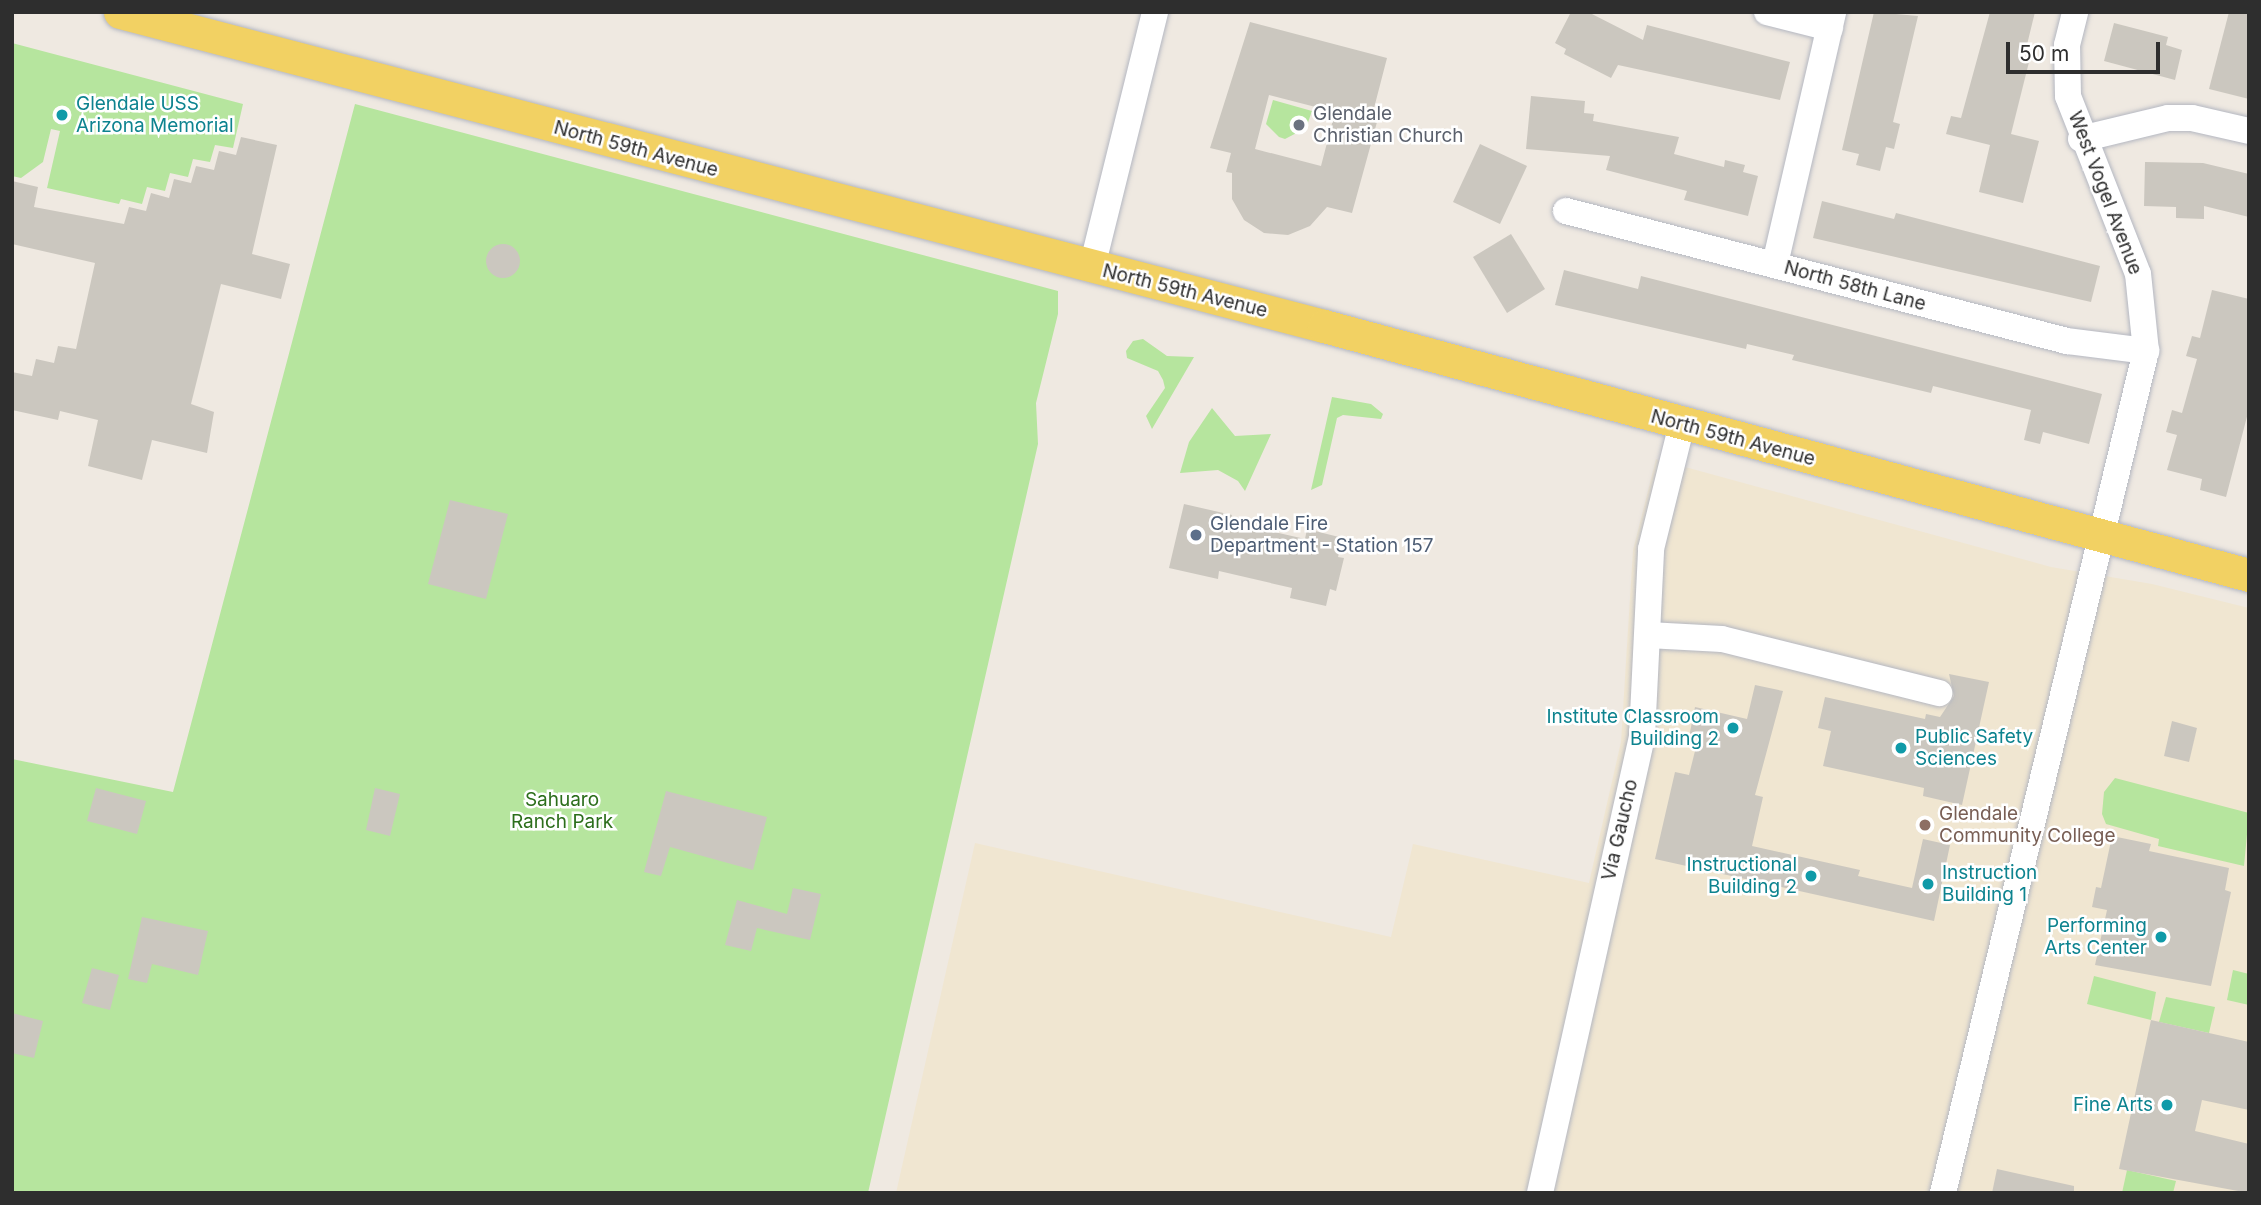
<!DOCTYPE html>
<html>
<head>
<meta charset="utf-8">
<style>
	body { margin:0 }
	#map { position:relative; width:2261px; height:1205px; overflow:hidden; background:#efe9e1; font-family:Inter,sans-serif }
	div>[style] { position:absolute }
	.education>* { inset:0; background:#f0e6d1 }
	.green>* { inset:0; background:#b6e59e }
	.building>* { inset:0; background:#cbc7bf }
	.round { border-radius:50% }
	.roads { filter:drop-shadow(0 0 2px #b4b7c1) drop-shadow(0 0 2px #b4b7c1) }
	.minor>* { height:26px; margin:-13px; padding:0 13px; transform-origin:13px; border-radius:13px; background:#fff }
	.major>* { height:33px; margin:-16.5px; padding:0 16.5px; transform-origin:16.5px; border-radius:16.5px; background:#f2d163 }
	.dots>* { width:19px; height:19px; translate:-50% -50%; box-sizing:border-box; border:4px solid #fff; border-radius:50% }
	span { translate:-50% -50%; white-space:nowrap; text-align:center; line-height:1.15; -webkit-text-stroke:5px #fff; paint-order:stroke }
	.culture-label { font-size:19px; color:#0d838f }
	.left { translate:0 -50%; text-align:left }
	.right { translate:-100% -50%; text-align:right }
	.worship-label { font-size:19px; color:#5b616d }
	.street-label { font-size:19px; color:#2e2e2e }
	.service-label { font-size:19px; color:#4e5e75 }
	.park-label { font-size:19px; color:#2c6e1b }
	.education-label { font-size:19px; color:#785e54 }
	.frame { position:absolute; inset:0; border:14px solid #2e2e2e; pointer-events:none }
	.scale { position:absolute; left:2006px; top:42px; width:154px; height:32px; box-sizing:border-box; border:4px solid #2e2e2e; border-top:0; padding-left:9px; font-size:21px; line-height:24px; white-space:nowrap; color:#2e2e2e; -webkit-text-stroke:5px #fff; paint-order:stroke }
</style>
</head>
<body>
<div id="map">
	<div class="education">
		<i style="clip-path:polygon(1656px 459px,2051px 567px,2152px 584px,2249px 608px,2249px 1193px,896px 1193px,975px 843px,1391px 937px,1413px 844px,1589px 883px,1621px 742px,1633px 550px)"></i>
	</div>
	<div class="green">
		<i style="clip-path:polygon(12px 43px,243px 104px,233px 148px,215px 145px,210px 162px,193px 159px,188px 177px,170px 173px,165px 191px,147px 187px,142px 204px,121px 199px,119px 204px,47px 188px,60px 131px,51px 129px,43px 162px,21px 178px,12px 176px)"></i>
		<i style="clip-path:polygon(1273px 100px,1312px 111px,1306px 128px,1285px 139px,1279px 137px,1266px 124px)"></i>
		<i style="clip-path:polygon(355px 104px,1058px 291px,1058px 314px,1036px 403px,1038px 444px,868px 1193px,12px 1193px,12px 759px,173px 792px)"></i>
		<i style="clip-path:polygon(1143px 339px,1167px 356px,1194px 357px,1152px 429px,1146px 416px,1165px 388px,1163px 380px,1158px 371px,1127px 358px,1126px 351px,1133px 341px)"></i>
		<i style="clip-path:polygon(1332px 397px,1371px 404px,1383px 414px,1381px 419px,1343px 415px,1337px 418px,1322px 485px,1311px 490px)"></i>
		<i style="clip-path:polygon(1212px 408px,1235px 436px,1271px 434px,1245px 491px,1238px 481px,1218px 470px,1180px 473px,1189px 442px)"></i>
		<i style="clip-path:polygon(2115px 778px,2249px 813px,2244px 866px,2158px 846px,2159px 839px,2106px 824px,2102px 814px,2104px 792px)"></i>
		<i style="clip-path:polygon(2233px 970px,2249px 974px,2249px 1005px,2227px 1000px)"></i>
		<i style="clip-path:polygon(2094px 976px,2156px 992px,2151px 1020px,2087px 1004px)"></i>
		<i style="clip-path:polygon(2166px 997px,2215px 1007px,2209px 1033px,2159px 1022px)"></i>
		<i style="clip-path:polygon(2127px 1170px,2176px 1181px,2173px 1193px,2122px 1193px)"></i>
	</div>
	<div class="building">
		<i style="clip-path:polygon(1571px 12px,1588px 12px,1643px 40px,1647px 25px,1790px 62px,1780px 100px,1618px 65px,1611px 78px,1564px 54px,1566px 49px,1555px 43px)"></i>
		<i style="clip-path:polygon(1874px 12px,1918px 16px,1893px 122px,1900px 124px,1894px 149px,1886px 147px,1880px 171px,1856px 165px,1859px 154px,1842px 150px)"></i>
		<i style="clip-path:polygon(1990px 12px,2035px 12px,2024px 57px,2030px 58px,2011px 134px,2039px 141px,2023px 203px,1979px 192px,1990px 145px,1946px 134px,1951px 116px,1961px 118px)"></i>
		<i style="clip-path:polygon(2229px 12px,2249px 12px,2249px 99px,2209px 89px)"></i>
		<i style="clip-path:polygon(evenodd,1250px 22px,1387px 58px,1373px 112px,1377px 122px,1352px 213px,1327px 207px,1310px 226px,1288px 235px,1264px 233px,1244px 220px,1232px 199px,1232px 173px,1226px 172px,1231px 153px,1210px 148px,1250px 22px,1269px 95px,1335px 112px,1321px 166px,1255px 149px,1269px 95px)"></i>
		<i style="clip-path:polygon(2114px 23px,2168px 37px,2166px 45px,2182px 50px,2175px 80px,2104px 61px)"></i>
		<i style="clip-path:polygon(1531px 96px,1585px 101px,1584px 113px,1594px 114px,1593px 121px,1679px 137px,1674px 154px,1724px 167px,1725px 160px,1745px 165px,1743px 172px,1758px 176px,1748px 216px,1684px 200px,1687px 191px,1606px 170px,1610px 156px,1526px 149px)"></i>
		<i style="clip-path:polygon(241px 137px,277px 145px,252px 254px,290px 264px,281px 299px,221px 284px,191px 404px,214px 412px,207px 453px,152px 440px,142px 480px,88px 466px,98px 420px,60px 411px,58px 420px,12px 410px,12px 372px,32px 376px,36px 359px,54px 363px,58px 346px,76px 349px,95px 263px,12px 244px,12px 181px,38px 187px,34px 207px,124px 224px,129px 207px,146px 211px,151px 193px,169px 198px,174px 179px,191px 183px,196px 166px,214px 170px,219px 151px,236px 155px)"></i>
		<i style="clip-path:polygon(1480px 144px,1527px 166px,1500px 224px,1453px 202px)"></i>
		<i style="clip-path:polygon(2145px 162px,2203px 163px,2249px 174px,2249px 217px,2204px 206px,2204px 219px,2176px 218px,2176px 207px,2144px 206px)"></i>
		<i style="clip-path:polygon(1822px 201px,1894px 219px,1896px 213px,2100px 266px,2091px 302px,1813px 238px)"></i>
		<i style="clip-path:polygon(1511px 234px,1545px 289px,1507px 313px,1473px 257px)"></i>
		<i class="round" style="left:486px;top:244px;width:34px;height:34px"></i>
		<i style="clip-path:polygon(1564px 270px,1638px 289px,1641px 276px,2102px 394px,2089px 444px,2043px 432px,2040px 444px,2024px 440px,2031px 410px,1933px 386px,1931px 393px,1792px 360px,1794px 355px,1747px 344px,1746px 349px,1555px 305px)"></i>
		<i style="clip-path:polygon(2212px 290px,2249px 299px,2249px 409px,2226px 497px,2200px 490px,2202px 479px,2167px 470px,2177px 435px,2166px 432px,2172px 410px,2182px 413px,2197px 359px,2186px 356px,2192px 336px,2200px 338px)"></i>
		<i style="clip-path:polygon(450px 500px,508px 514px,486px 599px,428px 584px)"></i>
		<i style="clip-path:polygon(1184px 504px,1232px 515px,1230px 522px,1305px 539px,1307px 529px,1343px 538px,1338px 557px,1344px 558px,1336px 591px,1330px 589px,1326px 606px,1290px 598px,1292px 588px,1219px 571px,1218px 579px,1169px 568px)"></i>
		<i style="clip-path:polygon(1949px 674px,1989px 682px,1962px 805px,1923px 796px,1924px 788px,1823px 766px,1831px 731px,1818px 728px,1825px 697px,1925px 719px,1926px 714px,1940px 717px,1954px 696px)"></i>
		<i style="clip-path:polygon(1755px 685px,1783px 691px,1755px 795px,1763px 797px,1752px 846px,1860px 870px,1858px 876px,1912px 888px,1923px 839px,1950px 845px,1934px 921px,1655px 859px,1675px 772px,1689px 775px,1698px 739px,1689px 737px,1695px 707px,1747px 719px)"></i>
		<i style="clip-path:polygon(2172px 721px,2197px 728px,2189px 762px,2164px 756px)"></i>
		<i style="clip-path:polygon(96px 788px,146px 801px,137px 834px,87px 821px)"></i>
		<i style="clip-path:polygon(375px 788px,400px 794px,390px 836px,366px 830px)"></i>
		<i style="clip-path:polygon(666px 791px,767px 817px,753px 870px,670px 847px,661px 876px,644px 872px)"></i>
		<i style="clip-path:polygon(2112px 836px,2151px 844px,2149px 851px,2229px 868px,2225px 890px,2231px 892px,2211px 986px,2095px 965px,2107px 910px,2092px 907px,2096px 887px,2101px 888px)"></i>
		<i style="clip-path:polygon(793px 888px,821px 894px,810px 940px,757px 928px,751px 951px,725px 945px,737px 900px,787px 914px)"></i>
		<i style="clip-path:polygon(142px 917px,208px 931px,198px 975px,152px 964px,147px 983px,128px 979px)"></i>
		<i style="clip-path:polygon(92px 968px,119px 975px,110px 1010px,82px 1003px)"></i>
		<i style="clip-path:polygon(12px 1013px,43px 1021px,34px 1058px,12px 1053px)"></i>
		<i style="clip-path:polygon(2151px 1020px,2249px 1042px,2249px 1110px,2202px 1100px,2195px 1131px,2249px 1144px,2249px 1193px,2119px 1169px)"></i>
		<i style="clip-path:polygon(1997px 1169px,2074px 1186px,2074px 1193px,1992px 1193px)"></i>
	</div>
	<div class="roads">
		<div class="minor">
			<i style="left:1767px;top:12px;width:65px;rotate:14.3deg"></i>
			<i style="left:2081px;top:139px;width:89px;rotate:-13.6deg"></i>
			<i style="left:2168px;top:118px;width:24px"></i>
			<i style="left:2192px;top:118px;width:58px;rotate:12.8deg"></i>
			<i style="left:1566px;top:211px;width:518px;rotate:14.55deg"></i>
			<i style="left:2067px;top:341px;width:80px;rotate:7.2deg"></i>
			<i style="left:1775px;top:264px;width:259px;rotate:-77deg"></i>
			<i style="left:1092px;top:267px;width:263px;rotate:-76.1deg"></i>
			<i style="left:1648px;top:635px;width:74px;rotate:3.1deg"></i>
			<i style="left:1722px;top:639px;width:224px;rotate:14deg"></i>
			<i style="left:1540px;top:1193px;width:468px;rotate:-77.4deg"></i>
			<i style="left:1642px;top:736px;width:187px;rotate:-87.2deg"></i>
			<i style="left:1651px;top:549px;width:129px;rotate:-76.1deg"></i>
			<i style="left:1943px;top:1193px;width:866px;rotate:-76.45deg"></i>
			<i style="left:2146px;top:351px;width:77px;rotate:-95.9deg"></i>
			<i style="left:2138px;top:274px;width:191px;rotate:-111.5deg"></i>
			<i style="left:2068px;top:96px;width:51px;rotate:-91.1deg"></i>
			<i style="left:2067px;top:45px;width:34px;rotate:-76deg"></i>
		</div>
		<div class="major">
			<i style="left:120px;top:12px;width:1244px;rotate:14.62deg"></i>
			<i style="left:1324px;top:326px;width:958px;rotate:15.07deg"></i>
		</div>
	</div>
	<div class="dots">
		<i style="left:62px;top:115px;background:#0f9aa8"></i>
		<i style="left:1299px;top:125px;background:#6b7280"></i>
		<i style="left:1196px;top:535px;background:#5c6f8a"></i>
		<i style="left:1733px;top:728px;background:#0f9aa8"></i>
		<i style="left:1901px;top:748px;background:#0f9aa8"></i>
		<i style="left:1925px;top:825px;background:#8d6e63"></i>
		<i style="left:1811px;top:876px;background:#0f9aa8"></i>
		<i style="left:1928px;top:884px;background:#0f9aa8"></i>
		<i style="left:2161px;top:937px;background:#0f9aa8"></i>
		<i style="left:2167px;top:1105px;background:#0f9aa8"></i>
	</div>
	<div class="culture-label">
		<span class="left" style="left:76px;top:115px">Glendale USS<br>Arizona Memorial</span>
		<span class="right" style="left:1719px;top:728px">Institute Classroom<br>Building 2</span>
		<span class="left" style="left:1915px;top:748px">Public Safety<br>Sciences</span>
		<span class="right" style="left:1797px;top:876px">Instructional<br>Building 2</span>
		<span class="left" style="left:1942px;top:884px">Instruction<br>Building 1</span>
		<span class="right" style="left:2147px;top:937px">Performing<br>Arts Center</span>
		<span class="right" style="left:2153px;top:1105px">Fine Arts</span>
	</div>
	<div class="worship-label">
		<span class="left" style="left:1313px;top:125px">Glendale<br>Christian Church</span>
	</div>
	<div class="street-label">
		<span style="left:636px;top:149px;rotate:15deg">North 59th Avenue</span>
		<span style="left:2105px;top:193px;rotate:69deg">West Vogel Avenue</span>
		<span style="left:1855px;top:286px;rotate:15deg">North 58th Lane</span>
		<span style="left:1185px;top:291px;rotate:14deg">North 59th Avenue</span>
		<span style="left:1733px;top:438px;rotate:15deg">North 59th Avenue</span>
		<span style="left:1620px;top:830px;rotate:-77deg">Via Gaucho</span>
	</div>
	<div class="service-label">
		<span class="left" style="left:1210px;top:535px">Glendale Fire<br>Department - Station 157</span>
	</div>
	<div class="park-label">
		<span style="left:562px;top:811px">Sahuaro<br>Ranch Park</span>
	</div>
	<div class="education-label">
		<span class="left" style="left:1939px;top:825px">Glendale<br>Community College</span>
	</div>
	<div class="frame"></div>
	<div class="scale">50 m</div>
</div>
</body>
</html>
